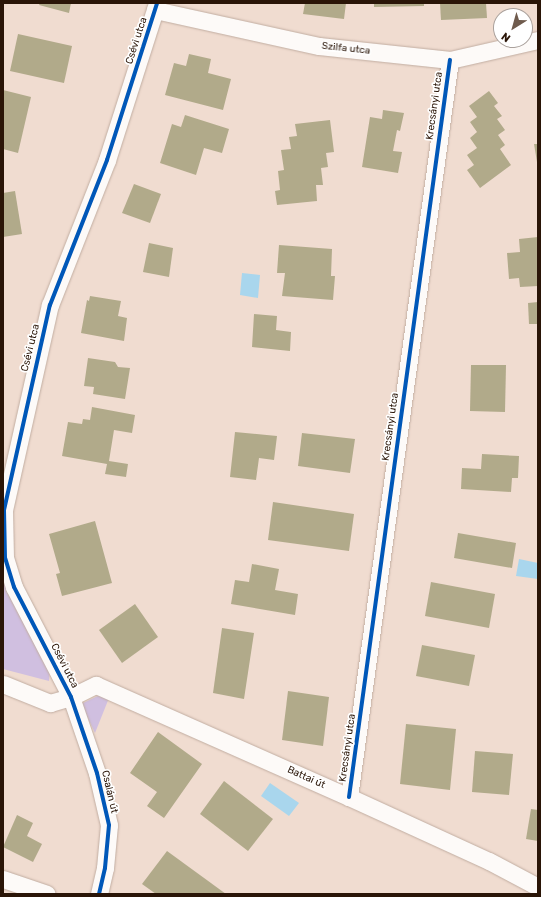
<!DOCTYPE html>
<html>
<head>
<meta charset="utf-8">
<style>
	body { margin:0 }
	#map { position:relative; width:541px; height:897px; overflow:hidden; background:#f0dcd0; font-family:Rubik,sans-serif }
	div>[style] { position:absolute }
	.green>* { inset:0; background:#d0bfe0 }
	.water>* { inset:0; background:#a9d6ed }
	.building>* { inset:0; background:#b1aa8a }
	.roads { filter:drop-shadow(0 0 1px #c1ada1) drop-shadow(0 0 1px #c1ada1) }
	.minor>* { height:17px; margin:-8.5px; padding:0 8.5px; transform-origin:8.5px; border-radius:8.5px; background:#fdfaf8 }
	.cycleway>* { height:4px; margin:-2px; padding:0 2px; transform-origin:2px; border-radius:2px; background:#0057b8 }
	span { translate:-50% -50%; white-space:nowrap; text-align:center; line-height:1.15; -webkit-text-stroke:3.5px #fff; paint-order:stroke }
	.street-label { font-size:10px; color:#2a1507 }
	.frame { position:absolute; inset:0; border:4px solid #2a1507; pointer-events:none }
	.north { position:absolute; left:493px; top:8px; width:40px; height:40px; box-sizing:border-box; background:#fff; border:1px solid #aaa19c; border-radius:50%; rotate:217deg; font-size:11px; font-weight:700; line-height:16px; text-align:center; color:#2a1507 }
	.north::after { content:''; display:block; margin:auto; width:14px; height:18px; background:#6f5b4d; clip-path:polygon(50% 0,100% 100%,50% 72%,0 100%) }
</style>
</head>
<body>
<div id="map">
	<div class="green">
		<i style="clip-path:polygon(3px 573px,50px 666px,49px 681px,3px 669px)"></i>
		<i style="clip-path:polygon(100px 695px,109px 698px,95px 733px,81px 704px)"></i>
	</div>
	<div class="water">
		<i style="clip-path:polygon(242px 273px,260px 275px,258px 298px,240px 295px)"></i>
		<i style="clip-path:polygon(519px 559px,538px 563px,538px 579px,516px 576px)"></i>
		<i style="clip-path:polygon(270px 783px,299px 803px,289px 816px,261px 796px)"></i>
	</div>
	<div class="building">
		<i style="clip-path:polygon(40px 3px,71px 3px,69px 13px,39px 5px)"></i>
		<i style="clip-path:polygon(305px 3px,346px 3px,344px 19px,303px 14px)"></i>
		<i style="clip-path:polygon(374px 3px,424px 3px,424px 6px,374px 7px)"></i>
		<i style="clip-path:polygon(440px 3px,486px 3px,487px 18px,441px 20px)"></i>
		<i style="clip-path:polygon(18px 34px,72px 46px,64px 83px,10px 71px)"></i>
		<i style="clip-path:polygon(189px 54px,211px 59px,208px 73px,231px 79px,223px 110px,165px 95px,174px 63px,186px 66px)"></i>
		<i style="clip-path:polygon(3px 90px,31px 97px,18px 153px,3px 149px)"></i>
		<i style="clip-path:polygon(489px 91px,498px 103px,494px 106px,502px 116px,497px 119px,505px 130px,498px 135px,505px 145px,500px 149px,511px 165px,480px 188px,467px 170px,474px 165px,467px 155px,477px 148px,470px 138px,477px 132px,470px 122px,477px 117px,469px 106px)"></i>
		<i style="clip-path:polygon(383px 110px,404px 113px,400px 131px,397px 130px,393px 151px,402px 152px,398px 173px,362px 167px,370px 117px,382px 119px)"></i>
		<i style="clip-path:polygon(185px 115px,229px 129px,222px 153px,204px 148px,196px 175px,160px 163px,172px 124px,181px 127px)"></i>
		<i style="clip-path:polygon(330px 120px,334px 152px,326px 153px,328px 167px,321px 168px,323px 185px,316px 185px,317px 201px,277px 205px,275px 191px,280px 190px,278px 171px,284px 170px,281px 150px,291px 149px,289px 137px,297px 136px,295px 124px)"></i>
		<i style="clip-path:polygon(534px 144px,538px 144px,538px 162px,537px 162px)"></i>
		<i style="clip-path:polygon(134px 184px,161px 194px,150px 223px,122px 213px)"></i>
		<i style="clip-path:polygon(15px 191px,22px 234px,3px 237px,3px 193px)"></i>
		<i style="clip-path:polygon(538px 237px,538px 286px,520px 287px,519px 278px,509px 279px,507px 253px,520px 252px,519px 239px)"></i>
		<i style="clip-path:polygon(149px 243px,173px 248px,169px 277px,143px 272px)"></i>
		<i style="clip-path:polygon(279px 245px,332px 249px,331px 276px,335px 276px,333px 300px,282px 296px,285px 273px,277px 273px)"></i>
		<i style="clip-path:polygon(90px 296px,121px 301px,118px 316px,127px 318px,124px 341px,81px 333px,87px 300px,89px 301px)"></i>
		<i style="clip-path:polygon(538px 302px,538px 324px,529px 324px,528px 303px)"></i>
		<i style="clip-path:polygon(254px 314px,277px 316px,276px 330px,291px 332px,290px 351px,252px 347px)"></i>
		<i style="clip-path:polygon(88px 358px,115px 362px,118px 367px,130px 368px,125px 399px,93px 394px,94px 387px,84px 386px)"></i>
		<i style="clip-path:polygon(471px 365px,506px 365px,505px 412px,470px 411px)"></i>
		<i style="clip-path:polygon(92px 407px,135px 415px,132px 433px,114px 430px,109px 461px,128px 464px,126px 477px,105px 474px,107px 464px,62px 456px,68px 422px,82px 424px,83px 419px,90px 420px)"></i>
		<i style="clip-path:polygon(235px 432px,277px 436px,274px 460px,259px 458px,256px 480px,230px 477px)"></i>
		<i style="clip-path:polygon(302px 433px,355px 439px,350px 473px,298px 466px)"></i>
		<i style="clip-path:polygon(482px 454px,519px 456px,518px 478px,512px 478px,511px 492px,461px 489px,462px 468px,481px 469px)"></i>
		<i style="clip-path:polygon(273px 502px,354px 514px,349px 551px,268px 540px)"></i>
		<i style="clip-path:polygon(95px 521px,112px 583px,62px 596px,56px 574px,60px 573px,49px 534px)"></i>
		<i style="clip-path:polygon(458px 533px,516px 543px,512px 568px,454px 558px)"></i>
		<i style="clip-path:polygon(252px 564px,279px 569px,275px 590px,298px 594px,295px 615px,231px 604px,235px 580px,249px 582px)"></i>
		<i style="clip-path:polygon(431px 582px,495px 594px,489px 628px,425px 616px)"></i>
		<i style="clip-path:polygon(135px 604px,158px 637px,122px 663px,99px 630px)"></i>
		<i style="clip-path:polygon(222px 628px,254px 633px,244px 699px,213px 693px)"></i>
		<i style="clip-path:polygon(422px 645px,475px 655px,469px 686px,416px 676px)"></i>
		<i style="clip-path:polygon(288px 691px,329px 697px,323px 746px,282px 740px)"></i>
		<i style="clip-path:polygon(406px 724px,456px 729px,450px 790px,400px 784px)"></i>
		<i style="clip-path:polygon(158px 732px,202px 764px,164px 818px,147px 806px,157px 792px,130px 773px)"></i>
		<i style="clip-path:polygon(475px 751px,513px 754px,509px 795px,472px 792px)"></i>
		<i style="clip-path:polygon(224px 781px,273px 819px,248px 851px,200px 814px)"></i>
		<i style="clip-path:polygon(531px 809px,538px 810px,538px 841px,526px 839px)"></i>
		<i style="clip-path:polygon(17px 815px,33px 823px,27px 836px,42px 844px,33px 862px,3px 847px)"></i>
		<i style="clip-path:polygon(167px 851px,226px 894px,156px 894px,142px 884px)"></i>
	</div>
	<div class="roads">
		<div class="minor">
			<i style="left:155px;top:10px;width:168px;rotate:12.4deg"></i>
			<i style="left:319px;top:46px;width:132px;rotate:6.1deg"></i>
			<i style="left:450px;top:60px;width:90px;rotate:-12.8deg"></i>
			<i style="left:3px;top:684px;width:51px;rotate:22deg"></i>
			<i style="left:50px;top:703px;width:22px;rotate:-16deg"></i>
			<i style="left:71px;top:697px;width:28px;rotate:-26deg"></i>
			<i style="left:96px;top:685px;width:277px;rotate:23.9deg"></i>
			<i style="left:349px;top:797px;width:154px;rotate:24.6deg"></i>
			<i style="left:489px;top:861px;width:55px;rotate:28deg"></i>
			<i style="left:349px;top:797px;width:744px;rotate:-82.2deg"></i>
			<i style="left:3px;top:879px;width:46px;rotate:18.8deg"></i>
			<i style="left:99px;top:894px;width:27px;rotate:-77deg"></i>
			<i style="left:105px;top:868px;width:43px;rotate:-84.7deg"></i>
			<i style="left:109px;top:825px;width:53px;rotate:-103deg"></i>
			<i style="left:97px;top:773px;width:80px;rotate:-108.9deg"></i>
			<i style="left:71px;top:697px;width:124px;rotate:-117.4deg"></i>
			<i style="left:14px;top:587px;width:30px;rotate:-107deg"></i>
			<i style="left:5px;top:558px;width:48px;rotate:-91.2deg"></i>
			<i style="left:4px;top:510px;width:210px;rotate:-77.4deg"></i>
			<i style="left:50px;top:305px;width:156px;rotate:-68.5deg"></i>
			<i style="left:107px;top:160px;width:165px;rotate:-72.3deg"></i>
		</div>
	</div>
	<div class="cycleway">
		<i style="left:349px;top:797px;width:744px;rotate:-82.2deg"></i>
		<i style="left:99px;top:894px;width:27px;rotate:-77deg"></i>
		<i style="left:105px;top:868px;width:43px;rotate:-84.7deg"></i>
		<i style="left:109px;top:825px;width:53px;rotate:-103deg"></i>
		<i style="left:97px;top:773px;width:80px;rotate:-108.9deg"></i>
		<i style="left:71px;top:697px;width:124px;rotate:-117.4deg"></i>
		<i style="left:14px;top:587px;width:30px;rotate:-107deg"></i>
		<i style="left:5px;top:558px;width:48px;rotate:-91.2deg"></i>
		<i style="left:4px;top:510px;width:210px;rotate:-77.4deg"></i>
		<i style="left:50px;top:305px;width:156px;rotate:-68.5deg"></i>
		<i style="left:107px;top:160px;width:165px;rotate:-72.3deg"></i>
	</div>
	<div class="street-label">
		<span style="left:137px;top:41px;rotate:-72deg">Csévi utca</span>
		<span style="left:346px;top:49px;rotate:6deg">Szilfa utca</span>
		<span style="left:435px;top:106px;rotate:-82deg">Krecsányi utca</span>
		<span style="left:31px;top:348px;rotate:-76deg">Csévi utca</span>
		<span style="left:391px;top:427px;rotate:-82deg">Krecsányi utca</span>
		<span style="left:64px;top:666px;rotate:63deg">Csévi utca</span>
		<span style="left:348px;top:748px;rotate:-82deg">Krecsányi utca</span>
		<span style="left:306px;top:778px;rotate:24deg">Battai út</span>
		<span style="left:109px;top:792px;rotate:77deg">Csalán út</span>
	</div>
	<div class="frame"></div>
	<div class="north">N</div>
</div>
</body>
</html>
